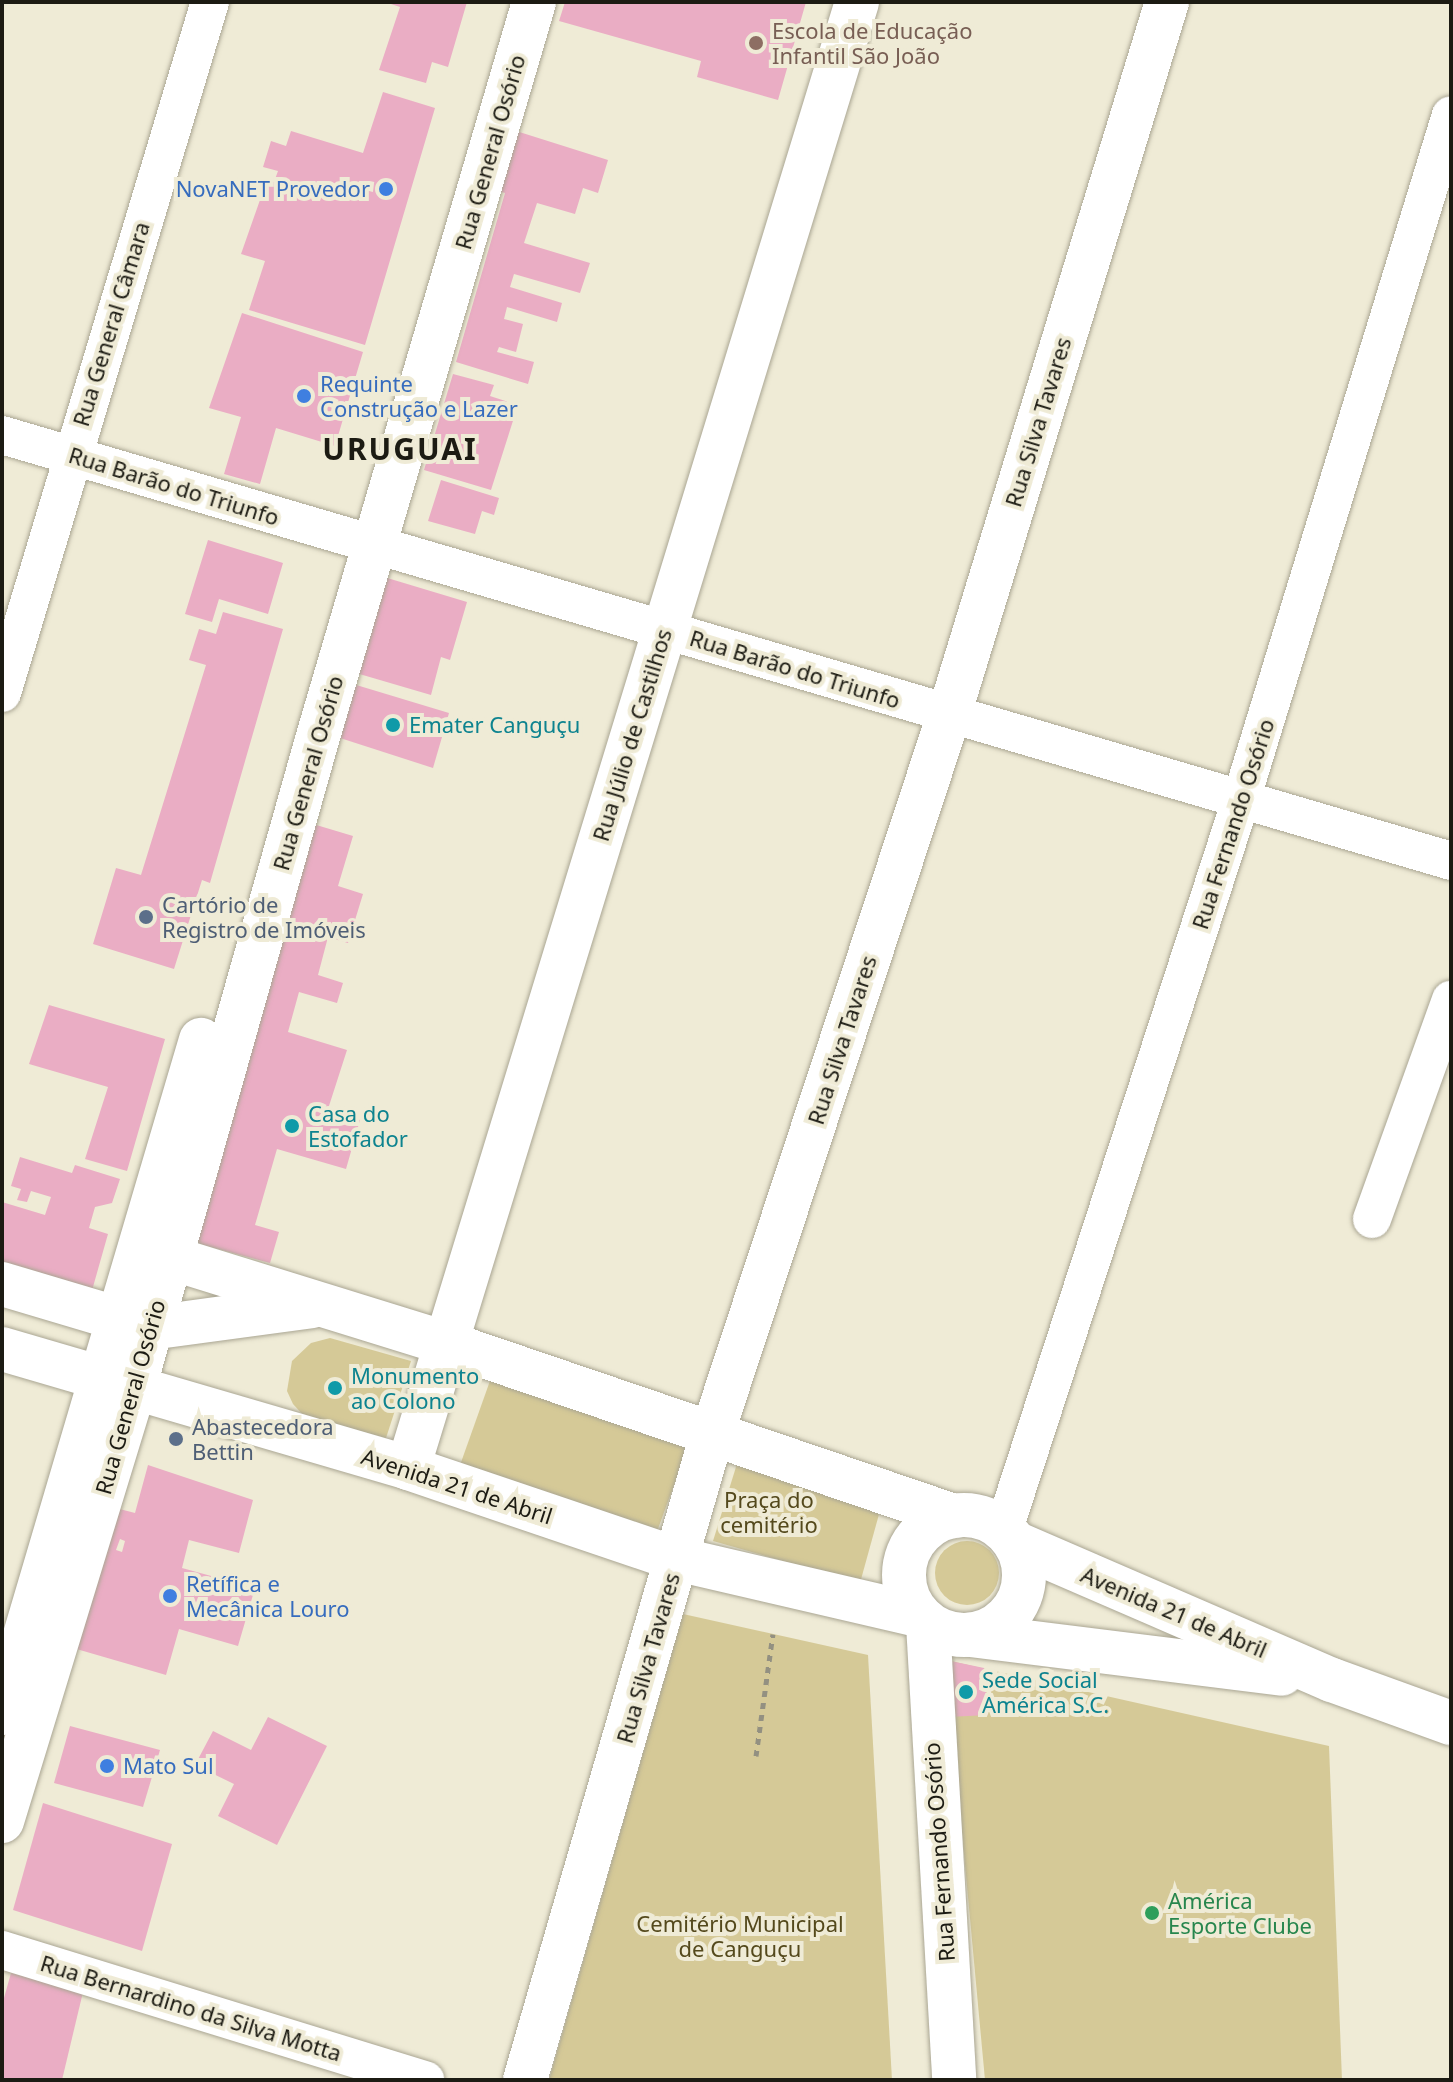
<!DOCTYPE html>
<html>
<head>
<meta charset="utf-8">
<style>
	body { margin:0 }
	#map { position:relative; width:1453px; height:2082px; overflow:hidden; background:#efebd6; font-family:"Noto Sans",sans-serif }
	div>[style] { position:absolute }
	.green>* { inset:0; background:#d5c997 }
	.round { border-radius:50% }
	.building>* { inset:0; background:#eaadc4 }
	.path>* { height:5px; margin-top:-2.5px; transform-origin:0; background:repeating-linear-gradient(90deg,#939081 0 6px,transparent 0 12px) }
	.roads { filter:drop-shadow(0 0 2px #aaa693) drop-shadow(0 0 2px #aaa693) }
	.street>* { height:38px; margin:-19px; padding:0 19px; transform-origin:19px; border-radius:19px; background:#fff }
	.secondary>* { height:44px; margin:-22px; padding:0 22px; transform-origin:22px; border-radius:22px; background:#fff }
	.secondary>.ring { margin:-22px; padding:0; box-sizing:content-box; background:none; border:44px solid #fff; border-radius:50% }
	.dots>* { width:22px; height:22px; translate:-50% -50%; box-sizing:border-box; border:4px solid #efebd6; border-radius:50% }
	span { translate:-50% -50%; white-space:nowrap; text-align:center; line-height:1.15; -webkit-text-stroke:8px #efebd6; paint-order:stroke }
	.education-label { font-size:22px; color:#785e54 }
	.left { translate:0 -50%; text-align:left }
	.street-label { font-size:22px; color:#1c1b13 }
	.shop-label { font-size:22px; color:#366cbe }
	.right { translate:-100% -50%; text-align:right }
	.culture-label { font-size:22px; color:#0d838f }
	.service-label { font-size:22px; color:#4e5e75 }
	.park-label { font-size:22px; color:#54491c }
	.leisure-label { font-size:22px; color:#27864d }
	.district-label { font-size:30px; color:#1c1b13; font-weight:700; letter-spacing:2px }
	.frame { position:absolute; inset:0; border:4px solid #1c1b13; pointer-events:none }
</style>
</head>
<body>
<div id="map">
	<div class="green">
		<i style="clip-path:polygon(330px 1338px,411px 1361px,386px 1438px,304px 1416px,293px 1404px,287px 1391px,292px 1361px,311px 1343px)"></i>
		<i style="clip-path:polygon(491px 1378px,689px 1444px,655px 1537px,459px 1468px)"></i>
		<i style="clip-path:polygon(740px 1454px,881px 1507px,860px 1583px,713px 1541px)"></i>
		<i class="round" style="left:935px;top:1541px;width:64px;height:64px"></i>
		<i style="clip-path:polygon(683px 1614px,868px 1655px,892px 2080px,549px 2080px)"></i>
		<i style="clip-path:polygon(946px 1660px,1329px 1746px,1342px 2080px,985px 2080px)"></i>
	</div>
	<div class="building">
		<i style="clip-path:polygon(385px 2px,467px 2px,448px 67px,432px 62px,426px 83px,379px 70px,400px 7px)"></i>
		<i style="clip-path:polygon(565px 2px,806px 2px,778px 100px,697px 77px,701px 61px,559px 21px)"></i>
		<i style="clip-path:polygon(383px 92px,435px 108px,365px 345px,249px 310px,265px 261px,241px 254px,267px 180px,274px 182px,278px 171px,263px 167px,271px 141px,286px 146px,291px 131px,363px 153px)"></i>
		<i style="clip-path:polygon(513px 130px,608px 160px,598px 193px,583px 188px,575px 214px,537px 203px,524px 243px,590px 263px,580px 293px,514px 274px,510px 287px,562px 303px,557px 322px,507px 307px,504px 319px,523px 324px,516px 352px,499px 347px,497px 352px,534px 362px,528px 384px,456px 362px,505px 193px,495px 190px)"></i>
		<i style="clip-path:polygon(242px 313px,363px 352px,335px 446px,276px 428px,260px 484px,224px 474px,241px 417px,209px 408px)"></i>
		<i style="clip-path:polygon(453px 374px,494px 385px,490px 396px,518px 405px,491px 490px,424px 470px)"></i>
		<i style="clip-path:polygon(441px 480px,499px 498px,494px 515px,482px 511px,475px 534px,428px 521px)"></i>
		<i style="clip-path:polygon(208px 540px,283px 563px,268px 614px,219px 599px,212px 622px,185px 614px)"></i>
		<i style="clip-path:polygon(384px 577px,467px 602px,450px 660px,441px 657px,431px 695px,356px 673px)"></i>
		<i style="clip-path:polygon(223px 612px,283px 629px,210px 883px,202px 880px,174px 969px,93px 944px,116px 868px,141px 875px,206px 665px,189px 660px,199px 629px,216px 634px)"></i>
		<i style="clip-path:polygon(353px 684px,449px 713px,433px 768px,337px 737px)"></i>
		<i style="clip-path:polygon(313px 824px,353px 836px,338px 886px,363px 894px,348px 943px,328px 937px,318px 975px,343px 983px,337px 1003px,299px 992px,288px 1032px,347px 1050px,328px 1109px,360px 1120px,346px 1169px,277px 1149px,255px 1225px,279px 1232px,270px 1263px,192px 1242px)"></i>
		<i style="clip-path:polygon(49px 1005px,165px 1039px,127px 1171px,85px 1159px,108px 1087px,29px 1064px)"></i>
		<i style="clip-path:polygon(20px 1157px,72px 1173px,75px 1165px,120px 1179px,112px 1203px,95px 1207px,89px 1228px,108px 1234px,91px 1294px,2px 1268px,2px 1202px,45px 1215px,51px 1197px,31px 1191px,27px 1202px,17px 1200px,21px 1189px,11px 1186px)"></i>
		<i style="clip-path:polygon(evenodd,148px 1465px,253px 1500px,239px 1553px,189px 1540px,182px 1568px,255px 1588px,238px 1646px,179px 1629px,166px 1675px,73px 1648px,112px 1507px,135px 1513px,148px 1465px,120px 1539px,125px 1541px,122px 1552px,116px 1550px,120px 1539px)"></i>
		<i style="clip-path:polygon(946px 1660px,984px 1668px,988px 1715px,948px 1717px)"></i>
		<i style="clip-path:polygon(268px 1717px,327px 1746px,277px 1845px,218px 1816px,234px 1784px,195px 1765px,213px 1731px,251px 1750px)"></i>
		<i style="clip-path:polygon(70px 1726px,160px 1750px,143px 1807px,54px 1783px)"></i>
		<i style="clip-path:polygon(43px 1803px,172px 1844px,142px 1951px,13px 1910px)"></i>
		<i style="clip-path:polygon(11px 1973px,83px 1992px,62px 2080px,2px 2080px,2px 2005px)"></i>
	</div>
	<div class="path">
		<i style="left:756px;top:1756px;width:123px;rotate:-82.1deg"></i>
	</div>
	<div class="roads">
		<div class="street">
			<i style="left:2px;top:435px;width:1510px;rotate:16.38deg"></i>
			<i style="left:2px;top:693px;width:722px;rotate:-73.25deg"></i>
			<i style="left:1372px;top:1219px;width:233px;rotate:-70.2deg"></i>
			<i style="left:1004px;top:1529px;width:767px;rotate:-71.99deg"></i>
			<i style="left:1241px;top:800px;width:716px;rotate:-72.96deg"></i>
			<i style="left:2px;top:1950px;width:443px;rotate:17.1deg"></i>
		</div>
		<div class="secondary">
			<i style="left:171px;top:1258px;width:288px;rotate:17.2deg"></i>
			<i style="left:446px;top:1343px;width:537px;rotate:18.81deg"></i>
			<i style="left:2px;top:1284px;width:154px;rotate:16.6deg"></i>
			<i style="left:150px;top:1328px;width:163px;rotate:-7.7deg"></i>
			<i style="left:2px;top:1349px;width:423px;rotate:16.3deg"></i>
			<i style="left:408px;top:1468px;width:284px;rotate:18.7deg"></i>
			<i style="left:677px;top:1559px;width:242px;rotate:13.1deg"></i>
			<i style="left:408px;top:1468px;width:1533px;rotate:-72.97deg"></i>
			<i class="ring" style="left:904px;top:1515px;width:76px;height:76px"></i>
			<i style="left:1015px;top:1543px;width:345px;rotate:23.4deg"></i>
			<i style="left:1332px;top:1680px;width:127px;rotate:19.9deg"></i>
			<i style="left:928px;top:1624px;width:457px;rotate:86.7deg"></i>
			<i style="left:970px;top:1635px;width:314px;rotate:7.1deg"></i>
			<i style="left:2px;top:1713px;width:702px;rotate:-73.53deg"></i>
			<i style="left:2px;top:1821px;width:453px;rotate:-73deg"></i>
			<i style="left:134px;top:1388px;width:673px;rotate:-74.23deg"></i>
			<i style="left:317px;top:740px;width:769px;rotate:-73.61deg"></i>
			<i style="left:525px;top:2080px;width:676px;rotate:-73.84deg"></i>
			<i style="left:713px;top:1431px;width:754px;rotate:-71.76deg"></i>
			<i style="left:949px;top:715px;width:746px;rotate:-73deg"></i>
		</div>
	</div>
	<div class="dots">
		<i style="left:756px;top:43px;background:#8d6e63"></i>
		<i style="left:386px;top:189px;background:#3f7fe0"></i>
		<i style="left:304px;top:396px;background:#3f7fe0"></i>
		<i style="left:393px;top:725px;background:#0f9aa8"></i>
		<i style="left:146px;top:917px;background:#5c6f8a"></i>
		<i style="left:292px;top:1126px;background:#0f9aa8"></i>
		<i style="left:335px;top:1388px;background:#0f9aa8"></i>
		<i style="left:176px;top:1439px;background:#5c6f8a"></i>
		<i style="left:170px;top:1596px;background:#3f7fe0"></i>
		<i style="left:966px;top:1692px;background:#0f9aa8"></i>
		<i style="left:107px;top:1766px;background:#3f7fe0"></i>
		<i style="left:1152px;top:1913px;background:#2e9e5b"></i>
	</div>
	<div class="education-label">
		<span class="left" style="left:772px;top:43px">Escola de Educação<br>Infantil São João</span>
	</div>
	<div class="street-label">
		<span style="left:490px;top:152px;rotate:-74deg">Rua General Osório</span>
		<span style="left:111px;top:324px;rotate:-73deg">Rua General Câmara</span>
		<span style="left:1038px;top:422px;rotate:-73deg">Rua Silva Tavares</span>
		<span style="left:174px;top:486px;rotate:17deg">Rua Barão do Triunfo</span>
		<span style="left:795px;top:669px;rotate:17deg">Rua Barão do Triunfo</span>
		<span style="left:632px;top:735px;rotate:-73deg">Rua Júlio de Castilhos</span>
		<span style="left:308px;top:773px;rotate:-74deg">Rua General Osório</span>
		<span style="left:1233px;top:824px;rotate:-72deg">Rua Fernando Osório</span>
		<span style="left:842px;top:1040px;rotate:-72deg">Rua Silva Tavares</span>
		<span style="left:130px;top:1397px;rotate:-74deg">Rua General Osório</span>
		<span style="left:457px;top:1486px;rotate:18deg">Avenida 21 de Abril</span>
		<span style="left:1174px;top:1612px;rotate:23deg">Avenida 21 de Abril</span>
		<span style="left:648px;top:1658px;rotate:-74deg">Rua Silva Tavares</span>
		<span style="left:939px;top:1852px;rotate:-94deg">Rua Fernando Osório</span>
		<span style="left:191px;top:2008px;rotate:17deg">Rua Bernardino da Silva Motta</span>
	</div>
	<div class="shop-label">
		<span class="right" style="left:370px;top:189px">NovaNET Provedor</span>
		<span class="left" style="left:320px;top:396px">Requinte<br>Construção e Lazer</span>
		<span class="left" style="left:186px;top:1596px">Retífica e<br>Mecânica Louro</span>
		<span class="left" style="left:123px;top:1766px">Mato Sul</span>
	</div>
	<div class="culture-label">
		<span class="left" style="left:409px;top:725px">Emater Canguçu</span>
		<span class="left" style="left:308px;top:1126px">Casa do<br>Estofador</span>
		<span class="left" style="left:351px;top:1388px">Monumento<br>ao Colono</span>
		<span class="left" style="left:982px;top:1692px">Sede Social<br>América S.C.</span>
	</div>
	<div class="service-label">
		<span class="left" style="left:162px;top:917px">Cartório de<br>Registro de Imóveis</span>
		<span class="left" style="left:192px;top:1439px">Abastecedora<br>Bettin</span>
	</div>
	<div class="park-label">
		<span style="left:769px;top:1512px">Praça do<br>cemitério</span>
		<span style="left:740px;top:1936px">Cemitério Municipal<br>de Canguçu</span>
	</div>
	<div class="leisure-label">
		<span class="left" style="left:1168px;top:1913px">América<br>Esporte Clube</span>
	</div>
	<div class="district-label">
		<span style="left:400px;top:449px">URUGUAI</span>
	</div>
	<div class="frame"></div>
</div>
</body>
</html>
